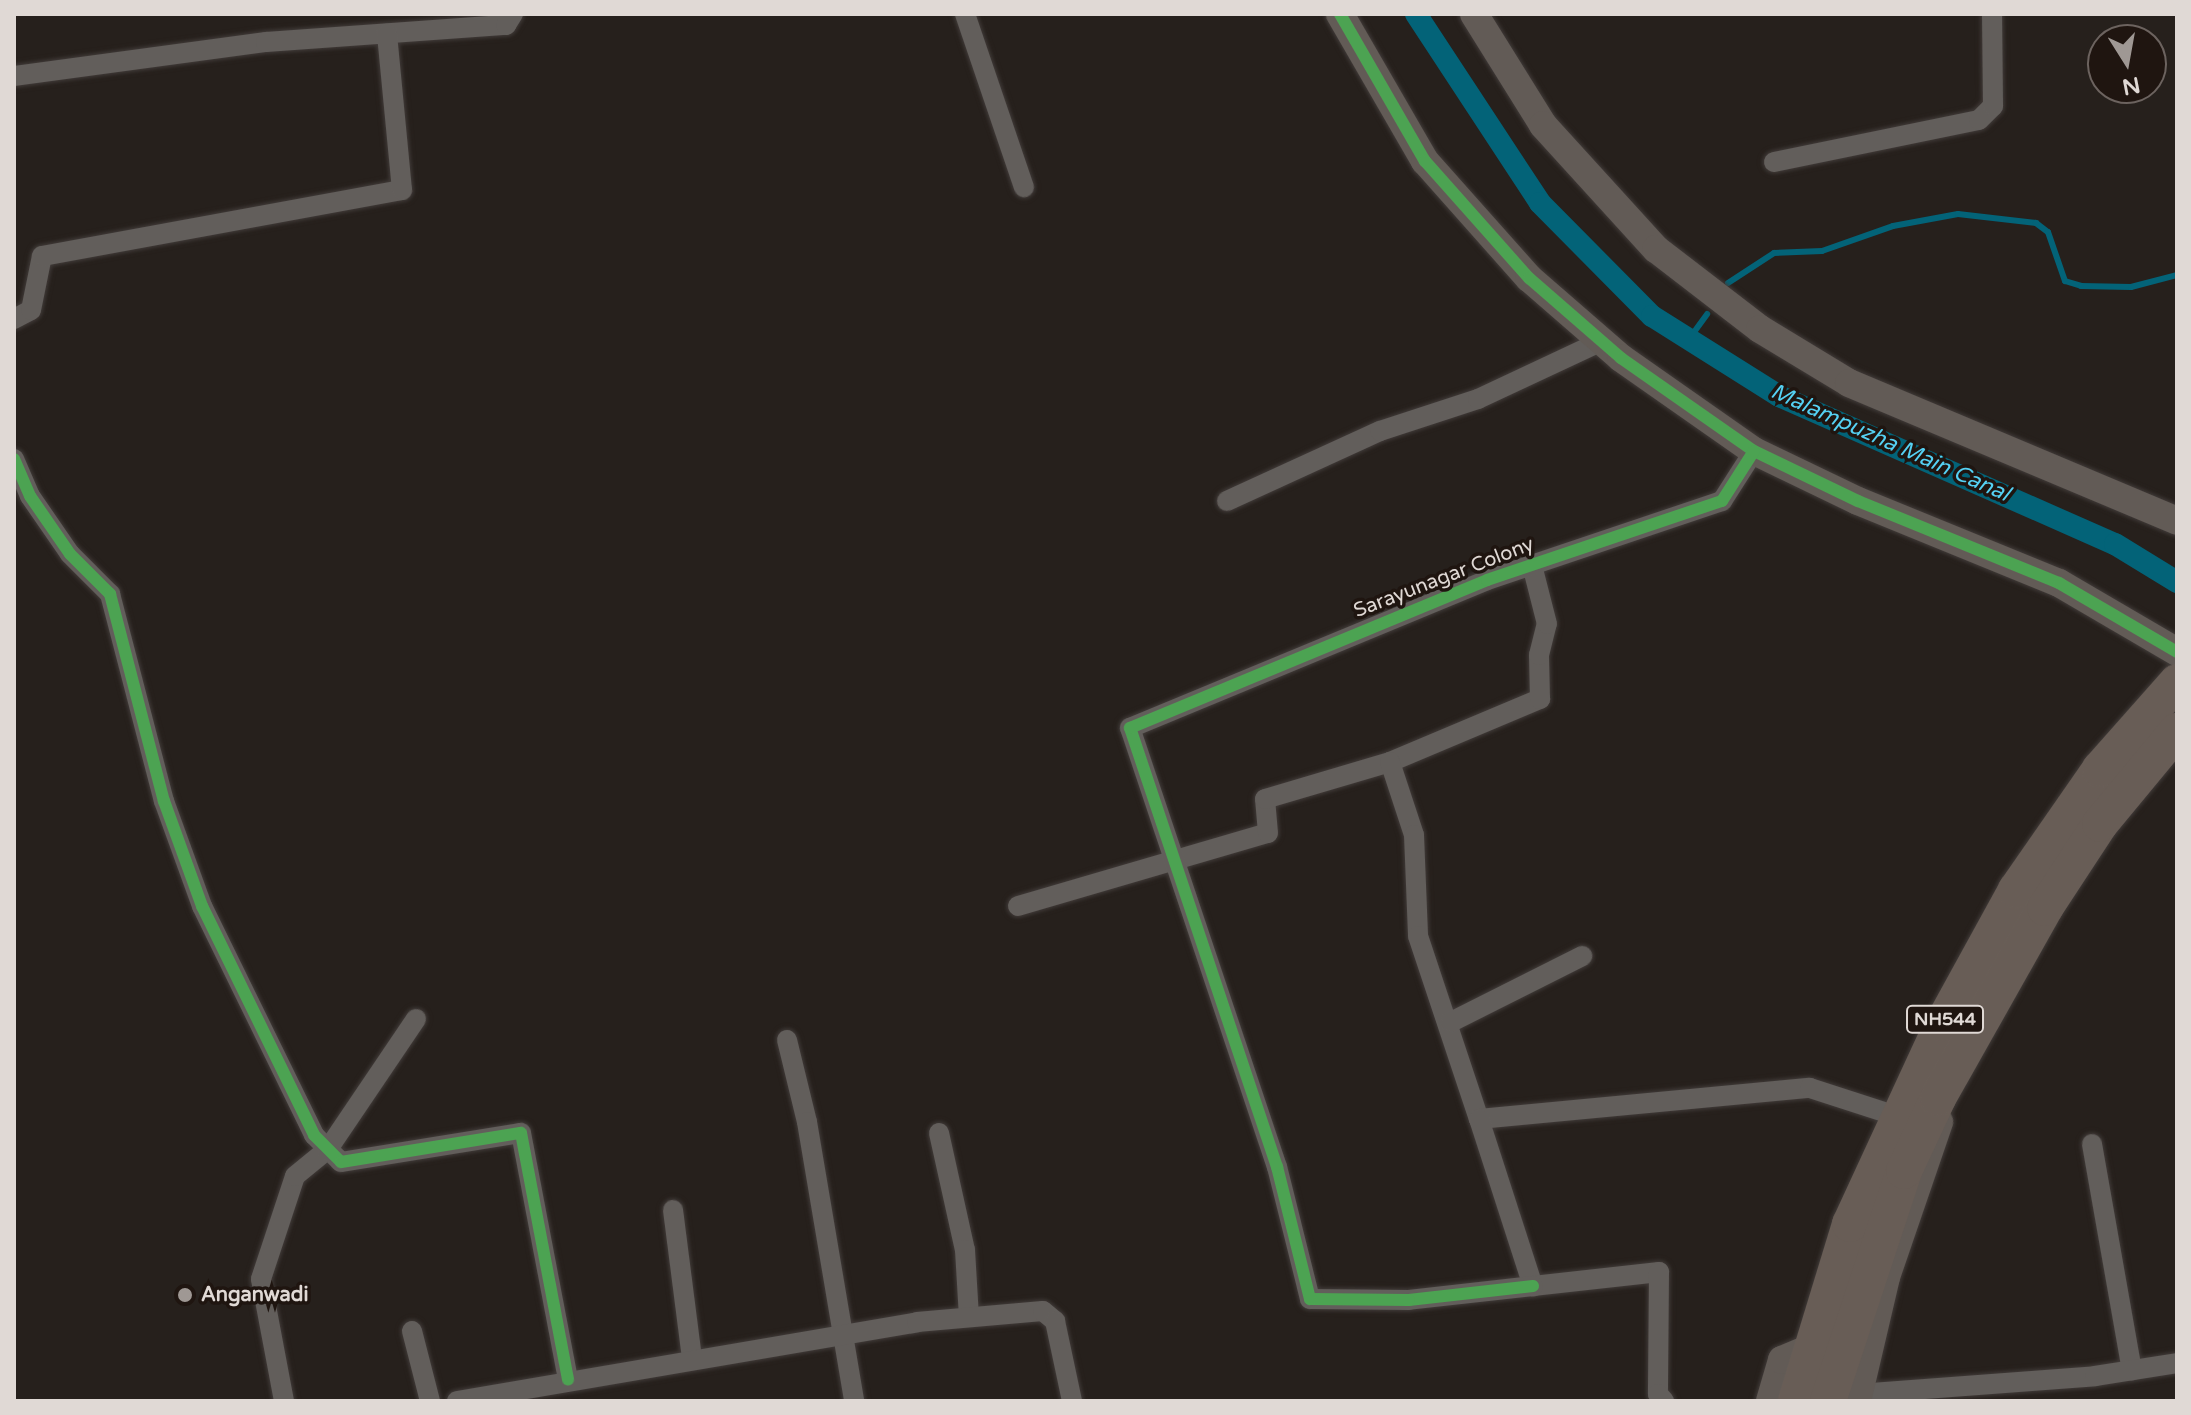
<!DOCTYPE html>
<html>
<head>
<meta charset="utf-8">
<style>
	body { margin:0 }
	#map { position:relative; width:2191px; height:1415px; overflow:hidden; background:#26201c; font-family:"Varela Round",sans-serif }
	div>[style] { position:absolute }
	.stream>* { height:6px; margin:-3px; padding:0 3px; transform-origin:3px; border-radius:3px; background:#036378 }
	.canal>* { height:22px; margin:-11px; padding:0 11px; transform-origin:11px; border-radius:11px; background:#036378 }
	.roads { filter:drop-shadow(0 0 2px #413b39) drop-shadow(0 0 2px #413b39) }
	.street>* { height:20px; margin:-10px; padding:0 10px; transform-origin:10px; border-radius:10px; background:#625e5b }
	.secondary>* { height:28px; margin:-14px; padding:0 14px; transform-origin:14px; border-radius:14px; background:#625b56 }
	.highway>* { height:36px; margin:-18px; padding:0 18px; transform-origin:18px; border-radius:18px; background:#685d56 }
	.cycleway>* { height:12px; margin:-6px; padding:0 6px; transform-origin:6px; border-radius:6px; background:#4ca352 }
	.dots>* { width:22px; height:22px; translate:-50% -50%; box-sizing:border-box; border:4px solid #1f1510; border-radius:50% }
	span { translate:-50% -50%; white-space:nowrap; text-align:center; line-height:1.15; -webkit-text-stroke:7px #1f1510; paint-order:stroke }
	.shield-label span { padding:2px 6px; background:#1f1510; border:2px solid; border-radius:6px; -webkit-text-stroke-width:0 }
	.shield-label { font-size:18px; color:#e0d9d5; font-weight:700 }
	.street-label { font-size:20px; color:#e0d9d5 }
	.poi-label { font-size:20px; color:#e0d9d5; font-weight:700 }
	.left { translate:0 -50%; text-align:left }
	.water-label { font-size:22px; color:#55d1f3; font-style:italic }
	.frame { position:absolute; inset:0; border:16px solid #e0d9d5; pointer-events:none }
	.north { position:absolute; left:2087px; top:24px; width:80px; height:80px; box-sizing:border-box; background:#1f1510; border:2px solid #6c635f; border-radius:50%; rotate:169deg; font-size:22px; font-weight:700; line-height:32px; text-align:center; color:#e0d9d5 }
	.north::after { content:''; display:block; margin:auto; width:28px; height:36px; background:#9f9894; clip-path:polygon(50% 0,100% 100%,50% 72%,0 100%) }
</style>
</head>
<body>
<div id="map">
	<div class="stream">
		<i style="left:1728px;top:283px;width:55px;rotate:-33.1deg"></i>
		<i style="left:1774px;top:253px;width:48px;rotate:-2.4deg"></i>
		<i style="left:1822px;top:251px;width:75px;rotate:-19.4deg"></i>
		<i style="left:1893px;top:226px;width:66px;rotate:-10.5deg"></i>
		<i style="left:1958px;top:214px;width:79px;rotate:6.6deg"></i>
		<i style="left:2036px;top:223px;width:15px;rotate:37deg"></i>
		<i style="left:2048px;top:232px;width:52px;rotate:70.9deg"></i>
		<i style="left:2065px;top:281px;width:17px;rotate:17deg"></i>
		<i style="left:2081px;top:286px;width:50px;rotate:1.1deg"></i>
		<i style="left:2131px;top:287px;width:48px;rotate:-14.6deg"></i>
		<i style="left:1689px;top:339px;width:31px;rotate:-54deg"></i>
	</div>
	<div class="canal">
		<i style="left:1416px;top:14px;width:226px;rotate:56.7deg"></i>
		<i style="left:1540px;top:203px;width:159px;rotate:45.3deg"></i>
		<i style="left:1652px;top:316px;width:150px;rotate:32.2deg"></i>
		<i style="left:1779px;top:396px;width:367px;rotate:23.8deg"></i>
		<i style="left:2115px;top:544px;width:73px;rotate:31.5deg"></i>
	</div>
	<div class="roads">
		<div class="street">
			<i style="left:965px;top:14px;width:183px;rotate:71.2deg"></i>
			<i style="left:14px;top:76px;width:254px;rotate:-7.7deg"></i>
			<i style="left:266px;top:42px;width:241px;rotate:-4.1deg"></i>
			<i style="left:506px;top:25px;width:13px;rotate:-58deg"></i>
			<i style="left:1774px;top:162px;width:209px;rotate:-11.6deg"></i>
			<i style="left:1979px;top:120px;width:20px;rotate:-45deg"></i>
			<i style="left:1993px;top:106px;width:92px;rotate:-90.6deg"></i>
			<i style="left:14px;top:319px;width:19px;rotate:-28deg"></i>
			<i style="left:31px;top:310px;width:55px;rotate:-78.5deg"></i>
			<i style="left:42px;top:256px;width:366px;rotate:-10.4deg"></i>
			<i style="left:402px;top:190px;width:157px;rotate:-95.5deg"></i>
			<i style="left:14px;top:459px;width:40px;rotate:66.6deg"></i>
			<i style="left:30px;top:496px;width:70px;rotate:55.4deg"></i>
			<i style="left:70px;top:554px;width:57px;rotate:45deg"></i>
			<i style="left:110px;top:594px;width:214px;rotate:75.4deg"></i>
			<i style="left:164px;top:801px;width:112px;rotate:70.1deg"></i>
			<i style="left:202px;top:906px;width:255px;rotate:63.9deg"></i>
			<i style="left:314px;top:1135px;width:38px;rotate:45deg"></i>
			<i style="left:341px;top:1162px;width:182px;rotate:-9.2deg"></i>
			<i style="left:521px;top:1133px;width:251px;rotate:79.2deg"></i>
			<i style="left:1227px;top:501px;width:168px;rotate:-24.6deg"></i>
			<i style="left:1380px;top:431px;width:103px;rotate:-18.1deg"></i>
			<i style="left:1478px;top:399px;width:137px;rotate:-25.1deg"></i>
			<i style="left:1390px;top:762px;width:163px;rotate:-22.8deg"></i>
			<i style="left:1540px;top:699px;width:44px;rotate:-91.3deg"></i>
			<i style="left:1539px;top:655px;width:32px;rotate:-76deg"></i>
			<i style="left:1547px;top:624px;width:61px;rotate:-104.3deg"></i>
			<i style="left:1018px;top:906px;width:260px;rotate:-16.3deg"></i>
			<i style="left:1268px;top:833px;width:34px;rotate:-95deg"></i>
			<i style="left:1265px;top:799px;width:130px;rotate:-16.5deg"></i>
			<i style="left:1390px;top:762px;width:77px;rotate:71.8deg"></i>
			<i style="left:1414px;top:835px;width:101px;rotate:87.7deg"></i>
			<i style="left:1418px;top:936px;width:193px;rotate:71.6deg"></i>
			<i style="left:1479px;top:1119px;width:332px;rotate:-5.4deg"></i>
			<i style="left:1810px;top:1088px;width:95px;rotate:17.9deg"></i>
			<i style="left:1451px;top:1022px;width:147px;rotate:-26.7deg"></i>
			<i style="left:787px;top:1040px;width:84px;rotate:76.3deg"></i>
			<i style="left:807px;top:1122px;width:283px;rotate:80.4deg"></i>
			<i style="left:1479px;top:1119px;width:176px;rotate:72.1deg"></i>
			<i style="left:1533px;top:1286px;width:127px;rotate:-6.3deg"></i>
			<i style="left:1659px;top:1272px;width:122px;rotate:90.5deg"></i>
			<i style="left:1658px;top:1394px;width:9px;rotate:49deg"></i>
			<i style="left:939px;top:1133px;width:120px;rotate:77.5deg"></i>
			<i style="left:965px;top:1250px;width:67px;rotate:86.6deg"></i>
			<i style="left:2092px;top:1144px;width:230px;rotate:80deg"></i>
			<i style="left:673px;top:1210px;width:149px;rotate:82.7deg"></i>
			<i style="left:1533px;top:1286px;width:125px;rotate:173.6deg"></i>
			<i style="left:1409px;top:1300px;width:99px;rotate:-179.4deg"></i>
			<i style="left:1310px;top:1299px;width:136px;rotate:-104deg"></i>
			<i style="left:1277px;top:1167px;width:463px;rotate:-108.5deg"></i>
			<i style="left:1130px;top:728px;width:386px;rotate:-22.5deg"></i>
			<i style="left:1487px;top:580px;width:248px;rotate:-18.6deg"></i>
			<i style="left:1722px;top:501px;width:59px;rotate:-57.4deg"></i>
			<i style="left:412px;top:1331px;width:72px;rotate:75.6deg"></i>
			<i style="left:1858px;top:1394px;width:238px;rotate:-4.3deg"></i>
			<i style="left:2095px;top:1376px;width:83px;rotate:-9deg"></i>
			<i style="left:284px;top:1401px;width:124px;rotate:-100.7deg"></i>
			<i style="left:261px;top:1279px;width:108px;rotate:-71.7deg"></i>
			<i style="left:295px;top:1176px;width:43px;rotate:-39.3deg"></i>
			<i style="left:328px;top:1149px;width:157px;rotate:-55.9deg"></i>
			<i style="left:457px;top:1401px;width:467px;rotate:-9.7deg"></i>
			<i style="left:917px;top:1322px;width:126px;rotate:-5deg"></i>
			<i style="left:1043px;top:1311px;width:16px;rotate:40deg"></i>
			<i style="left:1055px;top:1321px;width:82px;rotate:78deg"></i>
		</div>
		<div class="secondary">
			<i style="left:1340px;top:14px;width:170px;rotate:60deg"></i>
			<i style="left:1425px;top:161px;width:157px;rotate:48.4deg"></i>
			<i style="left:1529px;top:278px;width:122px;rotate:41deg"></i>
			<i style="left:1621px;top:358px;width:162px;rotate:35deg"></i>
			<i style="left:1754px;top:451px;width:115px;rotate:25.7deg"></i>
			<i style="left:1858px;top:501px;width:217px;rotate:22.2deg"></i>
			<i style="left:2059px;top:583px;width:137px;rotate:30.3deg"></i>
			<i style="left:1474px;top:14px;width:131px;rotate:58.1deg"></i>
			<i style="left:1543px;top:125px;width:168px;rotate:47.7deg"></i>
			<i style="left:1656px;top:249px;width:131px;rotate:37.6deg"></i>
			<i style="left:1760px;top:329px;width:104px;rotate:31.2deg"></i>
			<i style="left:1849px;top:383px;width:356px;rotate:22.8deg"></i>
			<i style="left:1770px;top:1401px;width:43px;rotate:-73.7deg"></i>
			<i style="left:1782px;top:1360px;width:33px;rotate:-23deg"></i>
			<i style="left:1857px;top:1401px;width:127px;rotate:-76.8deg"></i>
			<i style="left:1886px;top:1277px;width:164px;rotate:-71.1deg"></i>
		</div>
		<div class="highway">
			<i style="left:1796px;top:1401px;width:185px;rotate:-73deg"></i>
			<i style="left:1850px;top:1224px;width:221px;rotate:-65.2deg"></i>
			<i style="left:1943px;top:1023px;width:152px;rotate:-61.2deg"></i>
			<i style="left:2016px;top:890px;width:147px;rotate:-55.2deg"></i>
			<i style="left:2100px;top:769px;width:116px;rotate:-48.5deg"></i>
			<i style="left:1828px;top:1401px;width:242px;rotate:-71.7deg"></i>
			<i style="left:1904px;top:1171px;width:81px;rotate:-65deg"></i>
			<i style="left:1938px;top:1098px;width:218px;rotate:-60.6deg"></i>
			<i style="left:2045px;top:908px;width:100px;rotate:-56.8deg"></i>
			<i style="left:2100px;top:824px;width:121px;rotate:-50.4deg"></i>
		</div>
	</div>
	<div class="cycleway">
		<i style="left:1340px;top:14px;width:170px;rotate:60deg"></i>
		<i style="left:1425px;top:161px;width:157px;rotate:48.4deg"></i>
		<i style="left:1529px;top:278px;width:122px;rotate:41deg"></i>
		<i style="left:1621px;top:358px;width:162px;rotate:35deg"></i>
		<i style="left:1754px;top:451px;width:115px;rotate:25.7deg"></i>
		<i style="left:1858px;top:501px;width:217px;rotate:22.2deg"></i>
		<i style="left:2059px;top:583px;width:137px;rotate:30.3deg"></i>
		<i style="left:14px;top:459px;width:40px;rotate:66.6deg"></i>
		<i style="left:30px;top:496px;width:70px;rotate:55.4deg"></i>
		<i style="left:70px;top:554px;width:57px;rotate:45deg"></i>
		<i style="left:110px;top:594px;width:214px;rotate:75.4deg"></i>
		<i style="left:164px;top:801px;width:112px;rotate:70.1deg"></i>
		<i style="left:202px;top:906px;width:255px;rotate:63.9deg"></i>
		<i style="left:314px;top:1135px;width:38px;rotate:45deg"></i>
		<i style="left:341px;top:1162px;width:182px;rotate:-9.2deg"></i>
		<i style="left:521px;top:1133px;width:251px;rotate:79.2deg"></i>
		<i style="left:1533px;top:1286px;width:125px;rotate:173.6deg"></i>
		<i style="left:1409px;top:1300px;width:99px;rotate:-179.4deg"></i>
		<i style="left:1310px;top:1299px;width:136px;rotate:-104deg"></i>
		<i style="left:1277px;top:1167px;width:463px;rotate:-108.5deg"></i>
		<i style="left:1130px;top:728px;width:386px;rotate:-22.5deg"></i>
		<i style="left:1487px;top:580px;width:248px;rotate:-18.6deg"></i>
		<i style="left:1722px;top:501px;width:59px;rotate:-57.4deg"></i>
	</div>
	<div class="dots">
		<i style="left:185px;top:1295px;background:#9f9894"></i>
	</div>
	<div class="shield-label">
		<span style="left:1945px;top:1019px">NH544</span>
	</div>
	<div class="street-label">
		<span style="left:1444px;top:578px;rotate:-21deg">Sarayunagar Colony</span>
	</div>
	<div class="poi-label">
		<span class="left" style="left:201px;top:1295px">Anganwadi</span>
	</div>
	<div class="water-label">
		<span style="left:1890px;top:443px;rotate:24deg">Malampuzha Main Canal</span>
	</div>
	<div class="frame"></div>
	<div class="north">N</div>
</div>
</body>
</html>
